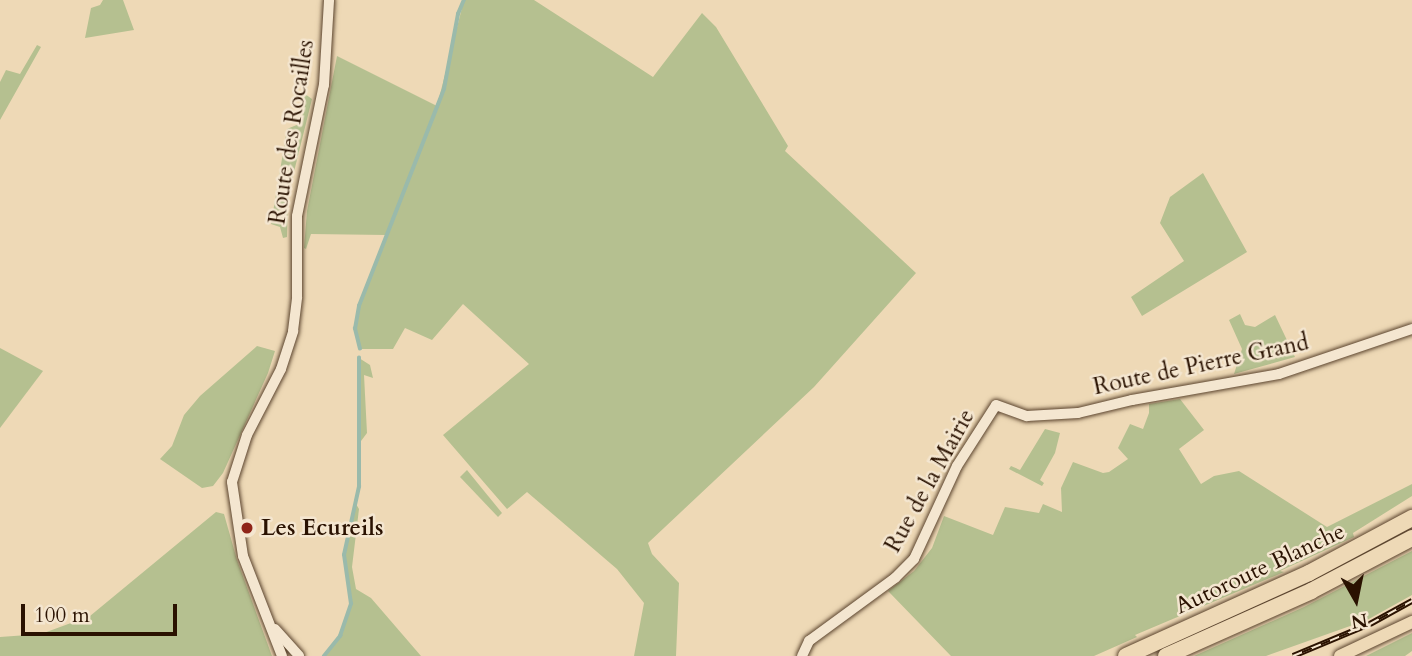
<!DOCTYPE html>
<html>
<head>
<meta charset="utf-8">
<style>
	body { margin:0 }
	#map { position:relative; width:1412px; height:656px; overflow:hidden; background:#eed9b6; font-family:Cardo,serif }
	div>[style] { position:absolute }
	.green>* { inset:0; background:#b5c090 }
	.stream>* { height:3.5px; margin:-1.75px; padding:0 1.75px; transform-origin:1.75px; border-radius:1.75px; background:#9abaab }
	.roads { filter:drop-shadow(0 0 2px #5b442e) drop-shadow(0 0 2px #5b442e) }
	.tertiary>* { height:10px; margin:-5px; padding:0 5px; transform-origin:5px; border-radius:5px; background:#f4e6d0 }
	.primary>* { height:12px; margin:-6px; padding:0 6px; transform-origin:6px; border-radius:6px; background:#eed9b6 }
	.motorway>* { height:16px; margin:-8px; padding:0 8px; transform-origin:8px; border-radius:8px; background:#eed9b6 }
	.rail>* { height:6px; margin-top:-3px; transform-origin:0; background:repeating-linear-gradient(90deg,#f4e6d0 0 10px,#2a1201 0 20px); box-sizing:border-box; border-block:2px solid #2a1201 }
	.dots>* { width:19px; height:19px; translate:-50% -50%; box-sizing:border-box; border:4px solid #f4e6d0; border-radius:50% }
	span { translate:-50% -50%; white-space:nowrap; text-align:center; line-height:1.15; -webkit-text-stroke:5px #f4e6d0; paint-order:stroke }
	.street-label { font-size:23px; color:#2a1201 }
	.poi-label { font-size:23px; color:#2a1201; font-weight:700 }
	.left { translate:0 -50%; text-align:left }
	.north { position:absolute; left:1321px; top:565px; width:70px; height:70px; -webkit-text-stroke:5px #f4e6d0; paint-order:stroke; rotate:171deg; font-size:19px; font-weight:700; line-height:28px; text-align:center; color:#2a1201 }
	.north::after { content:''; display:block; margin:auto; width:24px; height:32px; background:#2a1201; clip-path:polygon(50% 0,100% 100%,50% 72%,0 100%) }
	.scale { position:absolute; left:21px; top:604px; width:156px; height:32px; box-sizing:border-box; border:4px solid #2a1201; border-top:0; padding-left:9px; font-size:21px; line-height:24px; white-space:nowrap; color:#2a1201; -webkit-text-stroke:5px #f4e6d0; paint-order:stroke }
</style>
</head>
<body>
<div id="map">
	<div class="green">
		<i style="clip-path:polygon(103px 0,123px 0,134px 30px,85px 38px,91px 8px,100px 5px)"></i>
		<i style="clip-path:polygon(464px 0,534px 0,653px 77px,702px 13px,716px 27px,788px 146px,785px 151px,916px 273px,814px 387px,648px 543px,652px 554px,679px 583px,676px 656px,634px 656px,644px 603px,617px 569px,527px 492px,507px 509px,443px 435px,529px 364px,463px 304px,432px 340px,405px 328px,393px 349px,360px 349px,355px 329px,359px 306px,386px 235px,311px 234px,306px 249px,304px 248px,307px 211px,337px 56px,437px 106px)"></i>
		<i style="clip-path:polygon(37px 45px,41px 47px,0 120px,0 82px,6px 70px,20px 74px)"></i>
		<i style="clip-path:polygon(305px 94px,312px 99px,288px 196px,287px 237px,283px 238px,280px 227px,271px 224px,287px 129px,299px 124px)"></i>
		<i style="clip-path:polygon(1203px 173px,1247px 252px,1142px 316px,1131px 297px,1184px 261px,1160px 223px,1170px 197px)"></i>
		<i style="clip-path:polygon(1240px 314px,1245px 325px,1255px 327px,1275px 315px,1295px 357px,1234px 374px,1242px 349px,1229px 320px)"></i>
		<i style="clip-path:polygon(257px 346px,275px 351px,268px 373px,223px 473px,213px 486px,202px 488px,160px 459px,172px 446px,184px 415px,200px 396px)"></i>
		<i style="clip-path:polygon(0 348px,43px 371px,0 428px)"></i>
		<i style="clip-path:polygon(359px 358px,370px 365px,373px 378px,364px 375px,367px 433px,358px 445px)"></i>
		<i style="clip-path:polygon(1180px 399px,1204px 430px,1179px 449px,1201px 484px,1214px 476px,1239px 471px,1327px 527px,1412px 484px,1412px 496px,1353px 533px,1354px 537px,1280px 571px,1284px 572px,1135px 635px,1137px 637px,1094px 656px,951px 656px,888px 591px,914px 571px,932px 548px,944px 516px,993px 535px,1005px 507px,1039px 513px,1043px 504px,1062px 512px,1061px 488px,1073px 462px,1103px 473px,1109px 472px,1128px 459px,1118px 448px,1130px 424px,1143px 429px,1149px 413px,1149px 404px)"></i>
		<i style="clip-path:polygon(1045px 429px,1060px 433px,1055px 453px,1040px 480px,1044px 483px,1042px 486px,1009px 469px,1011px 466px,1020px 470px)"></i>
		<i style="clip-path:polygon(467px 470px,502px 513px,498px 517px,460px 477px)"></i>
		<i style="clip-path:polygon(356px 504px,359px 509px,352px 567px,356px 589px,371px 598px,421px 656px,324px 656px,340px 636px,349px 613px,350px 588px,344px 555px)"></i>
		<i style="clip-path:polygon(216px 512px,224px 514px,237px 560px,272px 656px,0 656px,0 637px,41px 634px,90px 616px)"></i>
		<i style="clip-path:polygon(1412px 551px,1412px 595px,1367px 620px,1266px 656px,1194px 656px,1304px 607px)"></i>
		<i style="clip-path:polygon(1412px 633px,1412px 651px,1405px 656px,1366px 656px)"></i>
	</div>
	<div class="stream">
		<i style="left:360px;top:349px;width:21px;rotate:-104deg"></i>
		<i style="left:355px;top:329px;width:23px;rotate:-80deg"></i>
		<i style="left:359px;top:306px;width:233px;rotate:-68.6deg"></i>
		<i style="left:444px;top:89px;width:76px;rotate:-79.4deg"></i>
		<i style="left:458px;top:14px;width:15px;rotate:-67deg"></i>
		<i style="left:324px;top:656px;width:26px;rotate:-51deg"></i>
		<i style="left:340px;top:636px;width:34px;rotate:-71deg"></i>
		<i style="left:351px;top:604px;width:49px;rotate:-98.1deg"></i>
		<i style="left:344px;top:555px;width:70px;rotate:-77.6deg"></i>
		<i style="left:359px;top:487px;width:129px;rotate:-90deg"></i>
	</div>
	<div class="roads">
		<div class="tertiary">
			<i style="left:275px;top:629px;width:36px;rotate:48deg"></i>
			<i style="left:282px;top:656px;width:107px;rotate:-111.3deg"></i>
			<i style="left:243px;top:556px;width:75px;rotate:-98.5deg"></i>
			<i style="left:232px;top:482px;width:49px;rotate:-72.3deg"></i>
			<i style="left:247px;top:435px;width:74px;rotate:-62.7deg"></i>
			<i style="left:281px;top:369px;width:40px;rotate:-72deg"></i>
			<i style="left:293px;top:331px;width:34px;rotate:-83deg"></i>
			<i style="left:297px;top:297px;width:81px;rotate:-90deg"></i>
			<i style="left:297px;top:216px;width:134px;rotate:-78.4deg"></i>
			<i style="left:324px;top:85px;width:85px;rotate:-86.6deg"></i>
			<i style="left:802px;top:656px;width:17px;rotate:-65deg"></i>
			<i style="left:809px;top:641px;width:107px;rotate:-36.2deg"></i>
			<i style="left:895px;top:578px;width:27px;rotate:-45deg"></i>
			<i style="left:914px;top:559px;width:102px;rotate:-65.2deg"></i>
			<i style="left:957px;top:466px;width:72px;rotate:-57.4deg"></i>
			<i style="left:996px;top:405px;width:33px;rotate:20deg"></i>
			<i style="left:1027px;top:416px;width:51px;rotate:-3.4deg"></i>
			<i style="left:1078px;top:413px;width:56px;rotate:-13.5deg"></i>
			<i style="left:1132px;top:400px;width:149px;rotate:-10deg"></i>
			<i style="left:1279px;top:374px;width:140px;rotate:-18.7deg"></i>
		</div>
		<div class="primary">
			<i style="left:1340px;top:656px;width:80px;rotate:-25.3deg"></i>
		</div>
		<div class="motorway">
			<i style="left:1126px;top:656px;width:201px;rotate:-24.4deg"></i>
			<i style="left:1309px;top:573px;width:117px;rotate:-28.1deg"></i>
			<i style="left:1166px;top:656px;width:159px;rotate:-24.1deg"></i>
			<i style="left:1311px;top:591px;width:114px;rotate:-27.7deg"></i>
		</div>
	</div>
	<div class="rail">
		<i style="left:1293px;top:656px;width:83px;rotate:-22.6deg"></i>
		<i style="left:1370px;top:624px;width:48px;rotate:-28.7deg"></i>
	</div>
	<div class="dots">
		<i style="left:247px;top:528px;background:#8f2418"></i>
	</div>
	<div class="street-label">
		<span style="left:292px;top:132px;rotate:-81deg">Route des Rocailles</span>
		<span style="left:1201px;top:365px;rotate:-12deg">Route de Pierre Grand</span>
		<span style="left:930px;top:481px;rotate:-61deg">Rue de la Mairie</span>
		<span style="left:1260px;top:569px;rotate:-25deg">Autoroute Blanche</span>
	</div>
	<div class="poi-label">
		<span class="left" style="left:261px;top:528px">Les Ecureils</span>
	</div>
	<div class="north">N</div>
	<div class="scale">100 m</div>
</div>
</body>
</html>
